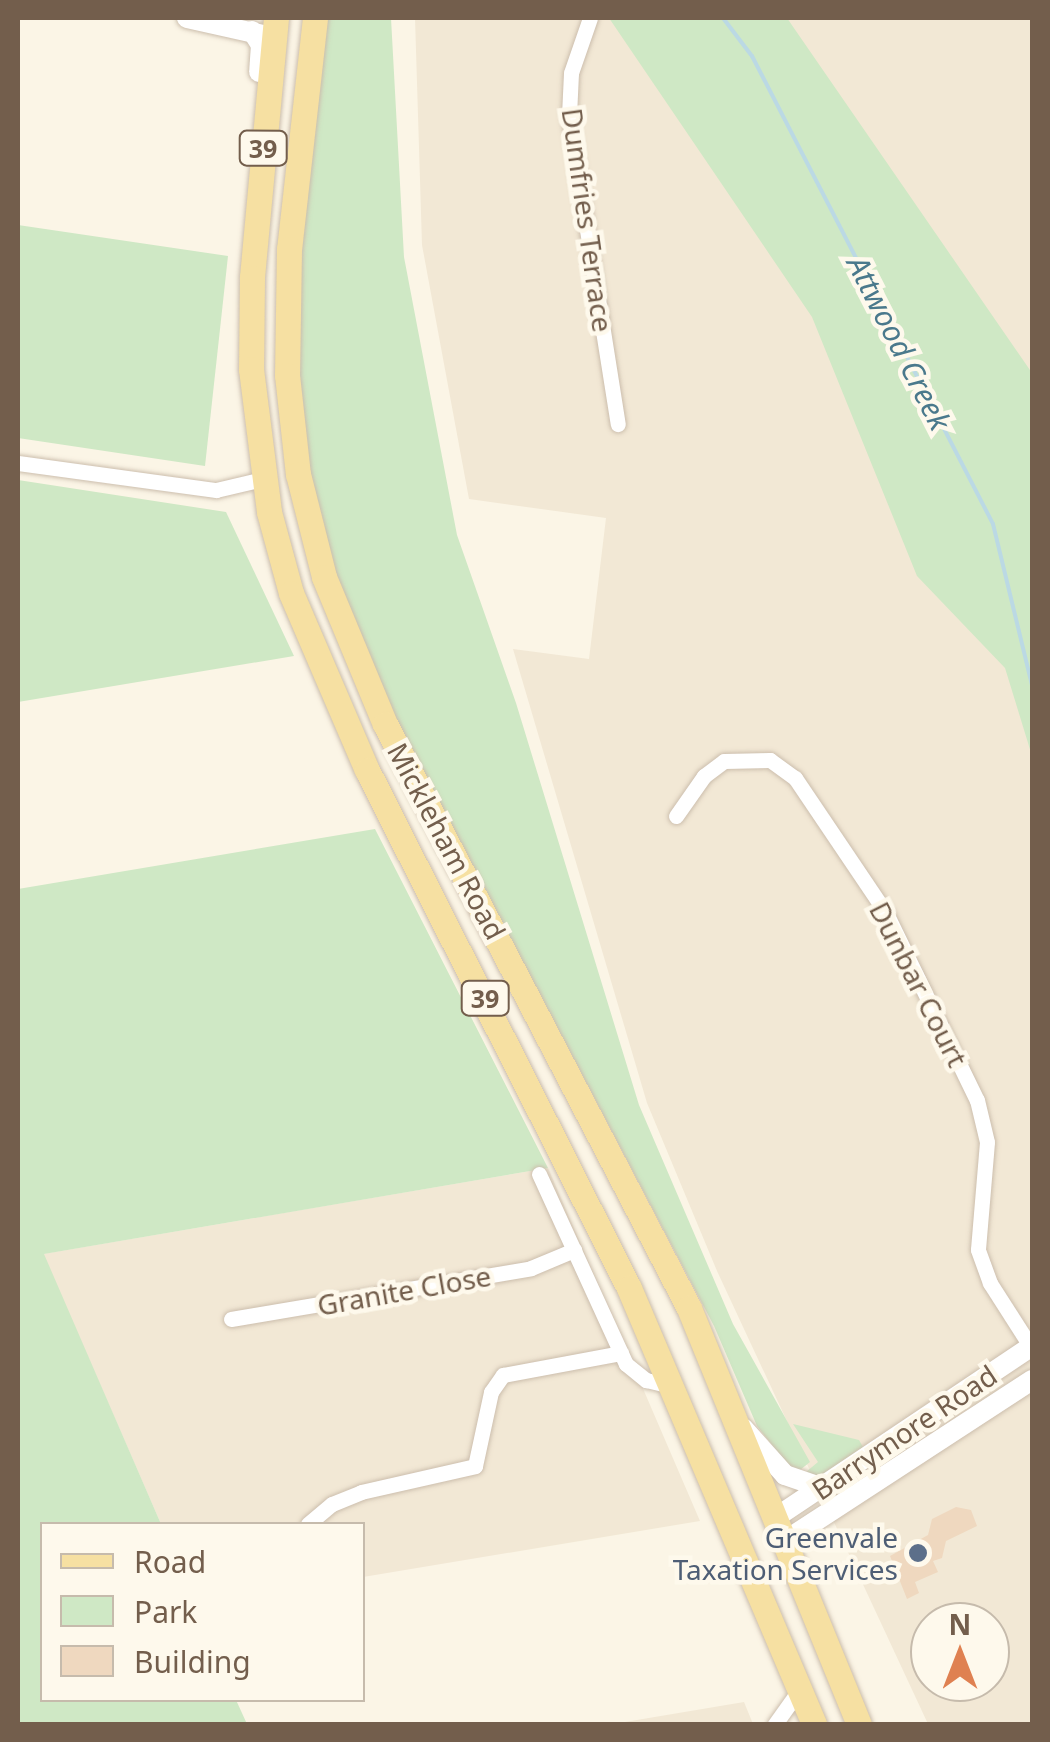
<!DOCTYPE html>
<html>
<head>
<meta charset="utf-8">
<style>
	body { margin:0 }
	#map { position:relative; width:1050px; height:1742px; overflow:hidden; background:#fbf5e6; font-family:"Noto Sans",sans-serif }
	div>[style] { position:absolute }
	.residential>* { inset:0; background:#f2e8d5 }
	.green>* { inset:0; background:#cfe8c5 }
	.stream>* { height:4px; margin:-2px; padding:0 2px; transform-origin:2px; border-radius:2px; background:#bbd9e4 }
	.building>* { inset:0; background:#efd8bf }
	.roads { filter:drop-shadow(0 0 2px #ccbead) drop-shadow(0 0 2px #ccbead) }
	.minor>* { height:15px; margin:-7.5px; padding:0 7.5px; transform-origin:7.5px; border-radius:7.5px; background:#fff }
	.tertiary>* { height:20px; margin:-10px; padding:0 10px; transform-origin:10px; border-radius:10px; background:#fff }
	.primary>* { height:25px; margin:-12.5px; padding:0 12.5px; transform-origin:12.5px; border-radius:12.5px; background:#f6e0a2 }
	.dots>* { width:28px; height:28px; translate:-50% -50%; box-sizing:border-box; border:5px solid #fef9ec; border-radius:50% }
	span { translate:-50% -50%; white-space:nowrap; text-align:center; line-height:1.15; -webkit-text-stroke:9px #fef9ec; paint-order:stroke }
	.shield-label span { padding:2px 8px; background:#fef9ec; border:2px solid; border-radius:8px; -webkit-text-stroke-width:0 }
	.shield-label { font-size:25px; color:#735e4c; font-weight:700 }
	.street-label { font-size:28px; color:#735e4c }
	.service-label { font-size:28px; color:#4e5e75 }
	.right { translate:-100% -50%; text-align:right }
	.water-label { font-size:30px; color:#4a798c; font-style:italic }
	.frame { position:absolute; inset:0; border:20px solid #735e4c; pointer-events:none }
	.legend { position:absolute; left:40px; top:1522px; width:325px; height:180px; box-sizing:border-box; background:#fef9ec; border:2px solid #c6bbac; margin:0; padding:12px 18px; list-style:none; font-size:30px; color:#735e4c }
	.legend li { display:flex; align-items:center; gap:20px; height:50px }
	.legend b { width:50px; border:2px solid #c6bbac }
	.north { position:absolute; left:910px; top:1602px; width:100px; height:100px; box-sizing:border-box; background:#fef9ec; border:2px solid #c6bbac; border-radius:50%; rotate:0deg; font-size:28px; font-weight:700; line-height:40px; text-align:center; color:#735e4c }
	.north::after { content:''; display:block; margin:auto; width:35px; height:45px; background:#df8151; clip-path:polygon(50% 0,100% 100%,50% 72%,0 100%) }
</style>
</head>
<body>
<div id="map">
	<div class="residential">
		<i style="clip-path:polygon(evenodd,415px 18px,1032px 18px,1032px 1724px,928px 1724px,717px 1271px,647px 1103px,513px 649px,589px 659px,606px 518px,469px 499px,422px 245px,415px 18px,930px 1622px,990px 1622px,990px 1682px,930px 1682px,930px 1622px)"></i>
		<i style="clip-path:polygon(548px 1168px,700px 1521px,363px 1577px,362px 1524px,161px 1524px,43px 1254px)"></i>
		<i style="clip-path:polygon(744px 1702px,753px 1724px,613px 1724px)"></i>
	</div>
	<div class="green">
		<i style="clip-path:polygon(324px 18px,391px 18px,404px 257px,457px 535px,516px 703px,639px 1105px,733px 1324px,810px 1462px,795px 1474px,757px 1426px,714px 1326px,368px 667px,342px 602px,309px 479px,299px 403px,296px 306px)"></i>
		<i style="clip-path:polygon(609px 18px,787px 18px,1032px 373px,1032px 756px,1005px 668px,917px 576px,812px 317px)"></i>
		<i style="clip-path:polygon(18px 225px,228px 256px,205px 466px,18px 438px)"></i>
		<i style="clip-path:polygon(18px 480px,226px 512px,294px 656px,18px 702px)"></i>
		<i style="clip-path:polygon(375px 829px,548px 1168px,44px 1254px,161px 1524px,42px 1524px,42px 1700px,236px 1700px,247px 1724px,18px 1724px,18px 889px)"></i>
		<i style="clip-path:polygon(793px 1424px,859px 1440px,866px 1452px,822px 1479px,800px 1477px,818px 1462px)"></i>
	</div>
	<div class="stream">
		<i style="left:723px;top:18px;width:48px;rotate:52.7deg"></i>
		<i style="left:752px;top:56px;width:526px;rotate:62.75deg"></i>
		<i style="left:993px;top:524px;width:166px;rotate:76.4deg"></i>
	</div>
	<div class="building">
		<i style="clip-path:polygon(956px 1507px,971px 1510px,977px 1526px,946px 1541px,942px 1558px,933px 1561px,938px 1572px,915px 1582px,919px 1593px,907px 1599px,890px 1556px,928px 1535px,932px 1519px)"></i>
	</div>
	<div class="roads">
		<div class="minor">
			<i style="left:590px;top:18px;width:58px;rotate:109.1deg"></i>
			<i style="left:571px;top:73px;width:43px;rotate:92.7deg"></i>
			<i style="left:569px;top:116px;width:312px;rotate:81deg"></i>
			<i style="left:18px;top:463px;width:200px;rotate:7.8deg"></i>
			<i style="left:216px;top:490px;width:48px;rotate:-13.2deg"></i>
			<i style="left:676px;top:816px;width:49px;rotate:-55deg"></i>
			<i style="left:704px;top:776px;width:25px;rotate:-37deg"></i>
			<i style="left:724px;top:761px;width:46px;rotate:-1.2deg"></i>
			<i style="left:770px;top:760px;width:31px;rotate:36deg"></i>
			<i style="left:795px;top:778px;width:163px;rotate:56deg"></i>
			<i style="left:886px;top:913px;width:208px;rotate:64.1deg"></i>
			<i style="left:977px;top:1100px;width:43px;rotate:76.6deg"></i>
			<i style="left:987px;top:1142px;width:108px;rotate:94.8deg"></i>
			<i style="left:978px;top:1250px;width:35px;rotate:70deg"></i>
			<i style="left:990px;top:1283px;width:76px;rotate:57.4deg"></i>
			<i style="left:539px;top:1174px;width:209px;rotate:65.4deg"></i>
			<i style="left:626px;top:1364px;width:26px;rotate:39deg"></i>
			<i style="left:646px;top:1380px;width:27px;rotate:13deg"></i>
			<i style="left:231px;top:1319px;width:304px;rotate:-9.6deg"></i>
			<i style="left:531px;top:1268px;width:47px;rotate:-22.7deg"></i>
			<i style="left:308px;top:1524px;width:31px;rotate:-40deg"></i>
			<i style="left:332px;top:1504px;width:31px;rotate:-22deg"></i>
			<i style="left:361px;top:1492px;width:117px;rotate:-12.8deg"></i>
			<i style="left:475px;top:1466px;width:76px;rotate:-77.8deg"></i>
			<i style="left:491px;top:1392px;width:21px;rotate:-55deg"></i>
			<i style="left:503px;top:1375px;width:120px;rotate:-10.6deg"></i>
			<i style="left:775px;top:1724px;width:43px;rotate:-54.5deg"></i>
		</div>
		<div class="tertiary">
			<i style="left:187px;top:18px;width:78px;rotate:12.6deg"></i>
			<i style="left:252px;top:31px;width:17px;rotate:57deg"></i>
			<i style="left:261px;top:45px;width:27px;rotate:94deg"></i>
			<i style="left:743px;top:1428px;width:63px;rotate:48.2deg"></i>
			<i style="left:785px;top:1475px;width:40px;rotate:18.9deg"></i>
			<i style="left:775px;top:1518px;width:309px;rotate:-33.8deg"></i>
			<i style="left:788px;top:1539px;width:291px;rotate:-33.1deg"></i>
		</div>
		<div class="primary">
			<i style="left:276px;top:18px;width:261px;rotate:95.3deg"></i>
			<i style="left:252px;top:278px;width:91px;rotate:90.6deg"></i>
			<i style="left:251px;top:369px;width:144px;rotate:82.8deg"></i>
			<i style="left:269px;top:512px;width:84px;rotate:74.8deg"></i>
			<i style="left:291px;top:593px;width:193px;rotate:66.8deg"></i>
			<i style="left:367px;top:770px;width:580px;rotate:63.17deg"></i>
			<i style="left:629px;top:1288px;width:474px;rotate:67deg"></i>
			<i style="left:315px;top:18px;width:232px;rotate:96.4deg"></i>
			<i style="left:289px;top:249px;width:126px;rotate:90.9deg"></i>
			<i style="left:287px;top:375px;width:100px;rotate:83.7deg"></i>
			<i style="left:298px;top:474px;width:106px;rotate:75.8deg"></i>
			<i style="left:324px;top:577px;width:159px;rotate:67.5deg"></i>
			<i style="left:385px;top:724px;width:658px;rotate:62.5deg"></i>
			<i style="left:689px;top:1308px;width:449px;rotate:67.8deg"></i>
		</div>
	</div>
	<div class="dots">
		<i style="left:918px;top:1553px;background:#5c6f8a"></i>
	</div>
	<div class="shield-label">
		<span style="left:263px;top:148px">39</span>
		<span style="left:485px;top:998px">39</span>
	</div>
	<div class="street-label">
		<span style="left:588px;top:220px;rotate:82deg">Dumfries Terrace</span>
		<span style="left:447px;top:841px;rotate:62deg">Mickleham Road</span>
		<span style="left:919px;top:984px;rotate:63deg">Dunbar Court</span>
		<span style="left:404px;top:1290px;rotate:-10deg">Granite Close</span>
		<span style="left:904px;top:1432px;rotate:-34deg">Barrymore Road</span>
	</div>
	<div class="service-label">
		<span class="right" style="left:898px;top:1553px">Greenvale<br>Taxation Services</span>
	</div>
	<div class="water-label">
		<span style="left:899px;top:343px;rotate:63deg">Attwood Creek</span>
	</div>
	<div class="frame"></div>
	<ul class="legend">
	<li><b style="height:12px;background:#f6e0a2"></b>Road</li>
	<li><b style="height:28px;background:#cfe8c5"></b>Park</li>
	<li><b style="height:28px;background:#efd8bf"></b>Building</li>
	</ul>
	<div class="north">N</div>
</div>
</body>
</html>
